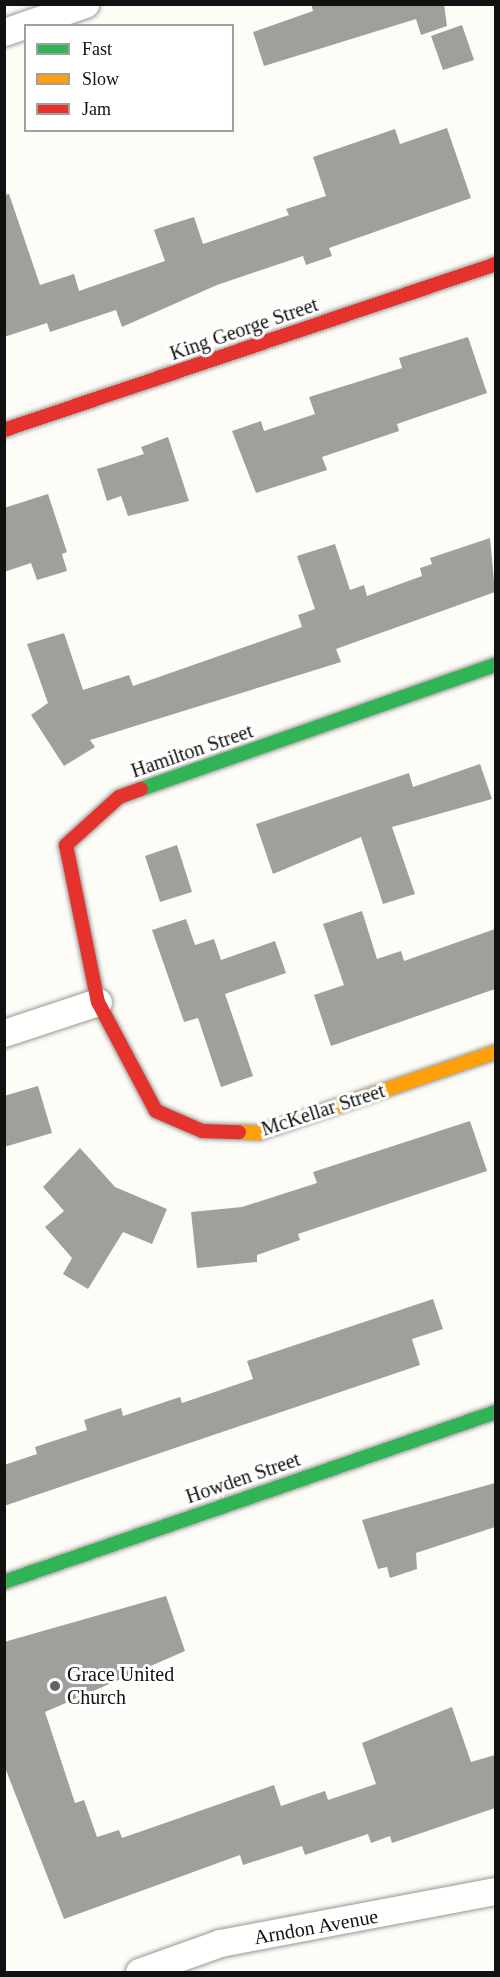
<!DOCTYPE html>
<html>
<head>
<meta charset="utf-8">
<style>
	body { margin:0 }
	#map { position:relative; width:500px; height:1977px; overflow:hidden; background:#fdfcf7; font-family:"Times New Roman",serif }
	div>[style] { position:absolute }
	.building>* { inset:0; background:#a19f9c }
	.roads { filter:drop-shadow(0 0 2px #979795) drop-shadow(0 0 2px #979795) }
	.street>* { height:27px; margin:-13.5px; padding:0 13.5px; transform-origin:13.5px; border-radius:13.5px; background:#fffffe }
	.fast>* { height:14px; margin:-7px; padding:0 7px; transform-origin:7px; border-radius:7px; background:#30b455 }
	.slow>* { height:14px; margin:-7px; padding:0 7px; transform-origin:7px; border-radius:7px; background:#ff9f0a }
	.jam>* { height:14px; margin:-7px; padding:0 7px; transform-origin:7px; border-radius:7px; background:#e5322d }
	.dots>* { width:16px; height:16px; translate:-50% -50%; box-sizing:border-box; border:3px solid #fff; border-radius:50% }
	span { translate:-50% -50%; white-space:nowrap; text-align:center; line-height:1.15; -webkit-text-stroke:6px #fff; paint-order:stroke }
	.street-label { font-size:20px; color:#111 }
	.poi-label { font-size:20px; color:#111 }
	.left { translate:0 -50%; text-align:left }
	.frame { position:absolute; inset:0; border:6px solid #111; pointer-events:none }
	.legend { position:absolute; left:24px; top:24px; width:210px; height:108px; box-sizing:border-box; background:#fff; border:2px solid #a0a0a0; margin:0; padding:8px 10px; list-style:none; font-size:18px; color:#111 }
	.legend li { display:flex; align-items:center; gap:12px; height:30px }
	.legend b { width:30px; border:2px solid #a0a0a0 }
</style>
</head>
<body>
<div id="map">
	<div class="building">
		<i style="clip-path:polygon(311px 4px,444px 4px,447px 26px,421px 35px,416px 19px,264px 66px,253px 32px,313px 11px)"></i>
		<i style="clip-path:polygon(462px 25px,474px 60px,443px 70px,431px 36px)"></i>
		<i style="clip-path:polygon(447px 128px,471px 198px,329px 248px,332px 256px,306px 265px,303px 256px,217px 285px,122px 327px,116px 310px,50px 332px,47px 323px,4px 337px,4px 195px,9px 194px,40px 285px,74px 274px,79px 291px,165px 261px,154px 230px,159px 228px,194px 217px,203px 244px,289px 215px,286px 209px,326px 196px,313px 157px,395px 129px,400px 144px)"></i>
		<i style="clip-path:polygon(468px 337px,487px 393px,397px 424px,399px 431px,322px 457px,327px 470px,256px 493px,232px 431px,261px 421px,264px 431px,315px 414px,309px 397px,402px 368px,399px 358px)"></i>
		<i style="clip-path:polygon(168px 437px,189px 501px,128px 516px,121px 496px,107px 501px,97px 469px,144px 454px,141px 447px)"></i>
		<i style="clip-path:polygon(48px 494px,67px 552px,62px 554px,67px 571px,37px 580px,31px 563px,4px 572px,4px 508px)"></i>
		<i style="clip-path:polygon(490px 538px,495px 592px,336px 649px,341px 662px,90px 740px,95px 747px,64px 766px,31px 715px,48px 703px,27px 644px,64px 633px,83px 690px,129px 675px,133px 686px,302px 627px,298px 615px,315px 609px,297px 556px,335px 544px,350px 590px,364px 585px,367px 596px,422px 576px,420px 568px,432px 564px,430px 558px)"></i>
		<i style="clip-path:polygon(480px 764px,492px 799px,392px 827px,415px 894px,383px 904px,361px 837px,273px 874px,256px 824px,409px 773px,413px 787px)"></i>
		<i style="clip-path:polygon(177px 845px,192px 892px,160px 902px,145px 856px)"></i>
		<i style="clip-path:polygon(362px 911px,377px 959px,401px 951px,404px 961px,495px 929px,495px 989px,331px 1046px,314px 995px,344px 985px,323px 924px)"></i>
		<i style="clip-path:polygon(186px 919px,195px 945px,214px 939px,221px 960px,275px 941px,286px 973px,225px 994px,253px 1076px,221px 1087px,198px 1018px,184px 1022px,152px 930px)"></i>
		<i style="clip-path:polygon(38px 1086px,52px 1133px,4px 1147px,4px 1096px)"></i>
		<i style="clip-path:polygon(470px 1121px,487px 1171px,298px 1234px,300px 1240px,257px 1255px,257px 1262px,197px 1268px,191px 1212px,242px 1207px,317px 1183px,313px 1172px)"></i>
		<i style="clip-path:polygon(80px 1148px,115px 1187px,167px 1209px,152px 1244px,123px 1232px,88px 1289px,63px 1274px,72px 1258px,45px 1227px,64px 1211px,43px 1187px)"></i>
		<i style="clip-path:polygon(433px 1299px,443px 1329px,412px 1339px,420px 1365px,4px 1506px,4px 1465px,37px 1454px,35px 1447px,87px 1430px,84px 1420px,121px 1408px,123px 1416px,180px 1397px,182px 1403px,253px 1379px,247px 1361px)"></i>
		<i style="clip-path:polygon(495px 1483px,495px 1527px,416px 1553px,417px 1569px,390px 1578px,387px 1567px,378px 1569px,362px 1520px)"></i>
		<i style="clip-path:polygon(166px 1596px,185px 1651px,45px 1712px,75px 1803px,84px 1800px,97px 1837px,119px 1830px,122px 1838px,274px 1785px,281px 1806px,325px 1791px,328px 1800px,376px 1784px,362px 1743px,452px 1707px,471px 1762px,495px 1755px,495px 1808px,392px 1843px,390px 1836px,371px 1843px,368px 1834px,305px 1855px,302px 1846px,243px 1865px,240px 1855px,64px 1919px,4px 1765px,4px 1642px)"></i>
	</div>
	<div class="roads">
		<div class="street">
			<i style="left:4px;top:32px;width:86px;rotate:-19.1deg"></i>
			<i style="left:4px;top:1033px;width:99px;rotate:-18.3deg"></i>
			<i style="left:139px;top:1972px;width:86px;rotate:-19.7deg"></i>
			<i style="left:220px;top:1943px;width:281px;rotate:-10.7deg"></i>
		</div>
		<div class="fast">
			<i style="left:141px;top:789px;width:376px;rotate:-19.3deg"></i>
			<i style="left:4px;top:1582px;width:521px;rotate:-19.06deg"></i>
		</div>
		<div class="slow">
			<i style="left:239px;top:1132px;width:20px;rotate:3deg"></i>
			<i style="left:259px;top:1133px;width:250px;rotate:-18.9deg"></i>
		</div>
		<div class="jam">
			<i style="left:4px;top:430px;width:519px;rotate:-18.64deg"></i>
			<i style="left:141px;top:789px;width:23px;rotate:160deg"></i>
			<i style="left:119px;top:797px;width:72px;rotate:137.8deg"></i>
			<i style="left:66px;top:845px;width:160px;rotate:78.5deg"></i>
			<i style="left:98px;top:1002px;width:123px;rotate:62deg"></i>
			<i style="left:156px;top:1111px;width:50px;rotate:23.5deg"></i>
			<i style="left:202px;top:1131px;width:37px;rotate:2deg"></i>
		</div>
	</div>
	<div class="dots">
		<i style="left:55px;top:1686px;background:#646362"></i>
	</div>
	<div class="street-label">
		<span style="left:244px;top:329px;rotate:-19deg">King George Street</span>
		<span style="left:192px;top:751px;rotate:-19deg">Hamilton Street</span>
		<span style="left:323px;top:1110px;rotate:-18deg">McKellar Street</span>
		<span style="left:243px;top:1478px;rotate:-19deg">Howden Street</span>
		<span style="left:316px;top:1927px;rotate:-10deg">Arndon Avenue</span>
	</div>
	<div class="poi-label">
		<span class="left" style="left:67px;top:1686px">Grace United<br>Church</span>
	</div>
	<div class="frame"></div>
	<ul class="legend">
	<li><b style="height:8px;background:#30b455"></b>Fast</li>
	<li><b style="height:8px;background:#ff9f0a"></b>Slow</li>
	<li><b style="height:8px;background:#e5322d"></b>Jam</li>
	</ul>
</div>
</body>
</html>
